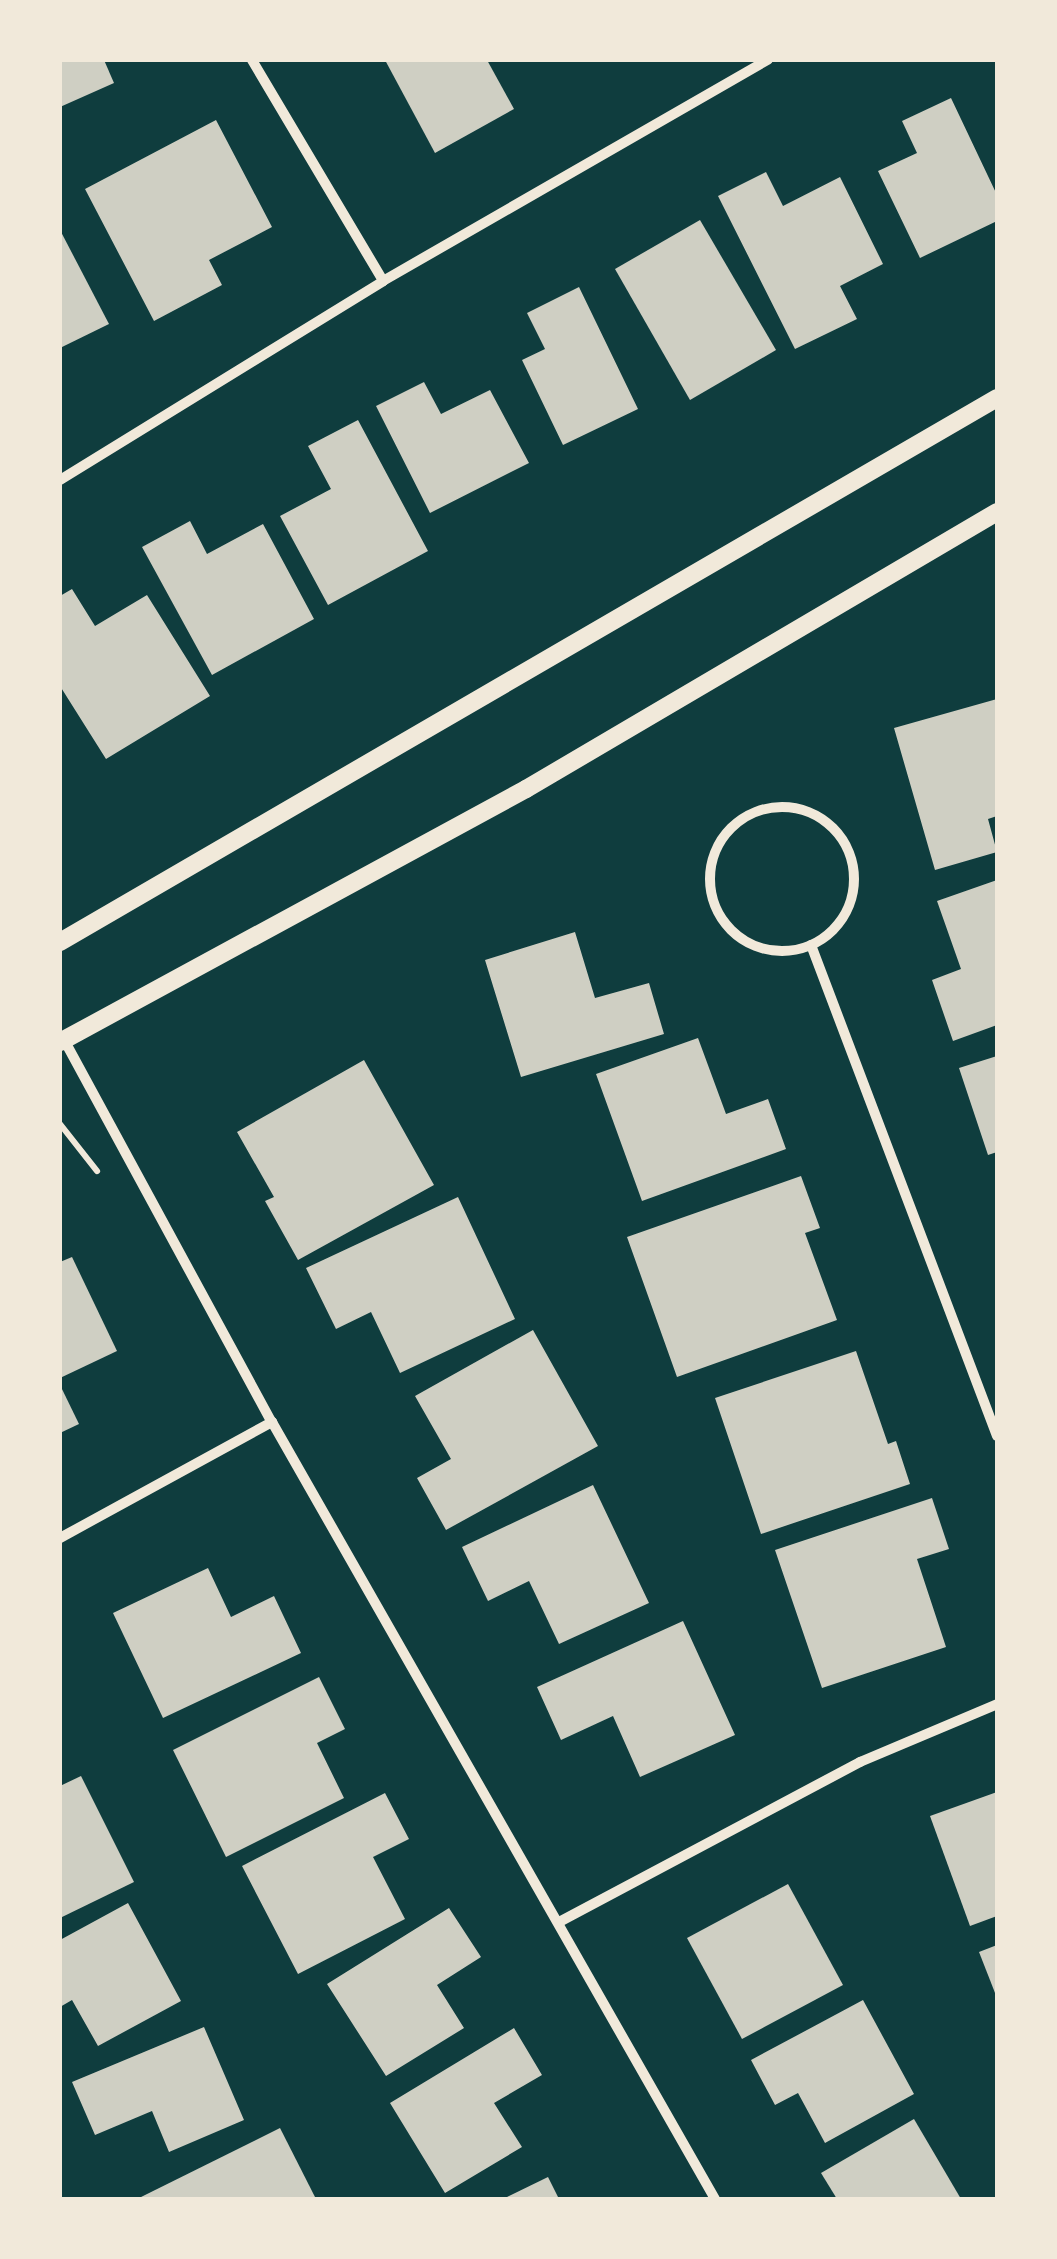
<!DOCTYPE html>
<html>
<head>
<meta charset="utf-8">
<style>
	body { margin:0 }
	#map { position:relative; width:1057px; height:2259px; overflow:hidden; background:#0f3d3e; font-family:"Open Sans",sans-serif }
	div>[style] { position:absolute }
	.building>* { inset:0; background:#cfcfc3 }
	.path>* { height:6px; margin:-3px; padding:0 3px; transform-origin:3px; border-radius:3px; background:#f1e9da }
	.minor>* { height:10px; margin:-5px; padding:0 5px; transform-origin:5px; border-radius:5px; background:#f1e9da }
	.minor>.ring { margin:-5px; padding:0; box-sizing:content-box; background:none; border:10px solid #f1e9da; border-radius:50% }
	.tertiary>* { height:18px; margin:-9px; padding:0 9px; transform-origin:9px; border-radius:9px; background:#f1e9da }
	span { translate:-50% -50%; white-space:nowrap; text-align:center; line-height:1.15; -webkit-text-stroke:8px #f1e9da; paint-order:stroke }
	.frame { position:absolute; inset:0; border:62px solid #f1e9da; pointer-events:none }
</style>
</head>
<body>
<div id="map">
	<div class="building">
		<i style="clip-path:polygon(60px 60px,104px 60px,114px 83px,60px 107px)"></i>
		<i style="clip-path:polygon(385px 60px,487px 60px,514px 109px,435px 153px)"></i>
		<i style="clip-path:polygon(951px 98px,997px 195px,997px 221px,920px 258px,878px 171px,917px 153px,902px 121px)"></i>
		<i style="clip-path:polygon(216px 120px,272px 227px,209px 260px,222px 285px,154px 321px,85px 189px)"></i>
		<i style="clip-path:polygon(766px 172px,783px 206px,840px 177px,883px 264px,840px 286px,857px 319px,795px 349px,718px 196px)"></i>
		<i style="clip-path:polygon(700px 220px,776px 350px,690px 400px,615px 269px)"></i>
		<i style="clip-path:polygon(60px 230px,109px 324px,60px 348px)"></i>
		<i style="clip-path:polygon(579px 287px,638px 409px,563px 445px,522px 360px,545px 349px,527px 313px)"></i>
		<i style="clip-path:polygon(424px 382px,441px 414px,490px 390px,529px 463px,430px 513px,376px 406px)"></i>
		<i style="clip-path:polygon(358px 420px,428px 551px,328px 605px,280px 516px,331px 489px,308px 446px)"></i>
		<i style="clip-path:polygon(190px 521px,207px 554px,263px 524px,314px 619px,212px 675px,142px 547px)"></i>
		<i style="clip-path:polygon(72px 589px,95px 626px,147px 595px,210px 696px,106px 759px,60px 686px,60px 596px)"></i>
		<i style="clip-path:polygon(997px 699px,997px 816px,988px 819px,997px 852px,935px 870px,894px 728px)"></i>
		<i style="clip-path:polygon(997px 880px,997px 1025px,953px 1041px,932px 980px,961px 969px,937px 901px)"></i>
		<i style="clip-path:polygon(575px 932px,595px 998px,649px 983px,664px 1034px,521px 1077px,485px 960px)"></i>
		<i style="clip-path:polygon(698px 1038px,726px 1114px,768px 1099px,786px 1149px,642px 1201px,596px 1074px)"></i>
		<i style="clip-path:polygon(997px 1056px,997px 1152px,988px 1155px,959px 1068px)"></i>
		<i style="clip-path:polygon(364px 1060px,434px 1185px,298px 1260px,265px 1201px,274px 1197px,237px 1132px)"></i>
		<i style="clip-path:polygon(801px 1176px,820px 1228px,805px 1233px,837px 1320px,677px 1377px,627px 1237px)"></i>
		<i style="clip-path:polygon(458px 1197px,515px 1319px,400px 1373px,371px 1312px,336px 1329px,306px 1268px)"></i>
		<i style="clip-path:polygon(72px 1257px,117px 1351px,60px 1378px,60px 1262px)"></i>
		<i style="clip-path:polygon(533px 1330px,598px 1446px,446px 1530px,417px 1478px,451px 1459px,415px 1396px)"></i>
		<i style="clip-path:polygon(856px 1351px,888px 1444px,896px 1441px,910px 1484px,761px 1534px,715px 1398px)"></i>
		<i style="clip-path:polygon(60px 1385px,79px 1424px,60px 1433px)"></i>
		<i style="clip-path:polygon(593px 1485px,649px 1603px,559px 1644px,529px 1581px,488px 1601px,462px 1547px)"></i>
		<i style="clip-path:polygon(932px 1498px,949px 1549px,917px 1559px,946px 1647px,822px 1688px,775px 1550px)"></i>
		<i style="clip-path:polygon(208px 1568px,231px 1617px,274px 1596px,301px 1653px,163px 1718px,113px 1613px)"></i>
		<i style="clip-path:polygon(683px 1621px,735px 1735px,640px 1777px,613px 1716px,561px 1740px,537px 1687px)"></i>
		<i style="clip-path:polygon(319px 1677px,345px 1729px,317px 1743px,344px 1798px,226px 1857px,173px 1750px)"></i>
		<i style="clip-path:polygon(81px 1776px,134px 1882px,60px 1918px,60px 1786px)"></i>
		<i style="clip-path:polygon(997px 1792px,997px 1916px,970px 1926px,930px 1816px)"></i>
		<i style="clip-path:polygon(385px 1793px,409px 1839px,373px 1857px,405px 1919px,298px 1974px,242px 1866px)"></i>
		<i style="clip-path:polygon(788px 1884px,843px 1985px,742px 2039px,687px 1938px)"></i>
		<i style="clip-path:polygon(128px 1903px,181px 2001px,98px 2046px,72px 2000px,60px 2007px,60px 1940px)"></i>
		<i style="clip-path:polygon(449px 1908px,481px 1957px,437px 1985px,464px 2028px,386px 2076px,327px 1984px)"></i>
		<i style="clip-path:polygon(997px 1945px,997px 1998px,979px 1952px)"></i>
		<i style="clip-path:polygon(863px 2000px,914px 2094px,825px 2143px,798px 2093px,775px 2105px,751px 2060px)"></i>
		<i style="clip-path:polygon(204px 2027px,244px 2120px,169px 2152px,152px 2111px,95px 2135px,72px 2082px)"></i>
		<i style="clip-path:polygon(514px 2028px,542px 2075px,494px 2103px,522px 2147px,445px 2193px,390px 2103px)"></i>
		<i style="clip-path:polygon(914px 2119px,961px 2199px,837px 2199px,821px 2173px)"></i>
		<i style="clip-path:polygon(280px 2128px,316px 2199px,137px 2199px)"></i>
		<i style="clip-path:polygon(548px 2177px,559px 2199px,503px 2199px)"></i>
	</div>
	<div class="path">
		<i style="left:60px;top:1124px;width:60px;rotate:51.8deg"></i>
	</div>
	<div class="minor">
		<i style="left:252px;top:60px;width:257px;rotate:59.3deg"></i>
		<i style="left:60px;top:480px;width:379px;rotate:-31.6deg"></i>
		<i style="left:383px;top:281px;width:444px;rotate:-29.9deg"></i>
		<i class="ring" style="left:710px;top:807px;width:134px;height:134px"></i>
		<i style="left:811px;top:945px;width:525px;rotate:69.25deg"></i>
		<i style="left:62px;top:1036px;width:439px;rotate:61.5deg"></i>
		<i style="left:272px;top:1422px;width:894px;rotate:60.31deg"></i>
		<i style="left:60px;top:1538px;width:242px;rotate:-28.7deg"></i>
		<i style="left:561px;top:1921px;width:339px;rotate:-28deg"></i>
		<i style="left:860px;top:1762px;width:149px;rotate:-22.9deg"></i>
	</div>
	<div class="tertiary">
		<i style="left:60px;top:942px;width:1083px;rotate:-30.14deg"></i>
		<i style="left:60px;top:1042px;width:530px;rotate:-28.5deg"></i>
		<i style="left:526px;top:789px;width:546px;rotate:-30.46deg"></i>
	</div>
	<div class="frame"></div>
</div>
</body>
</html>
